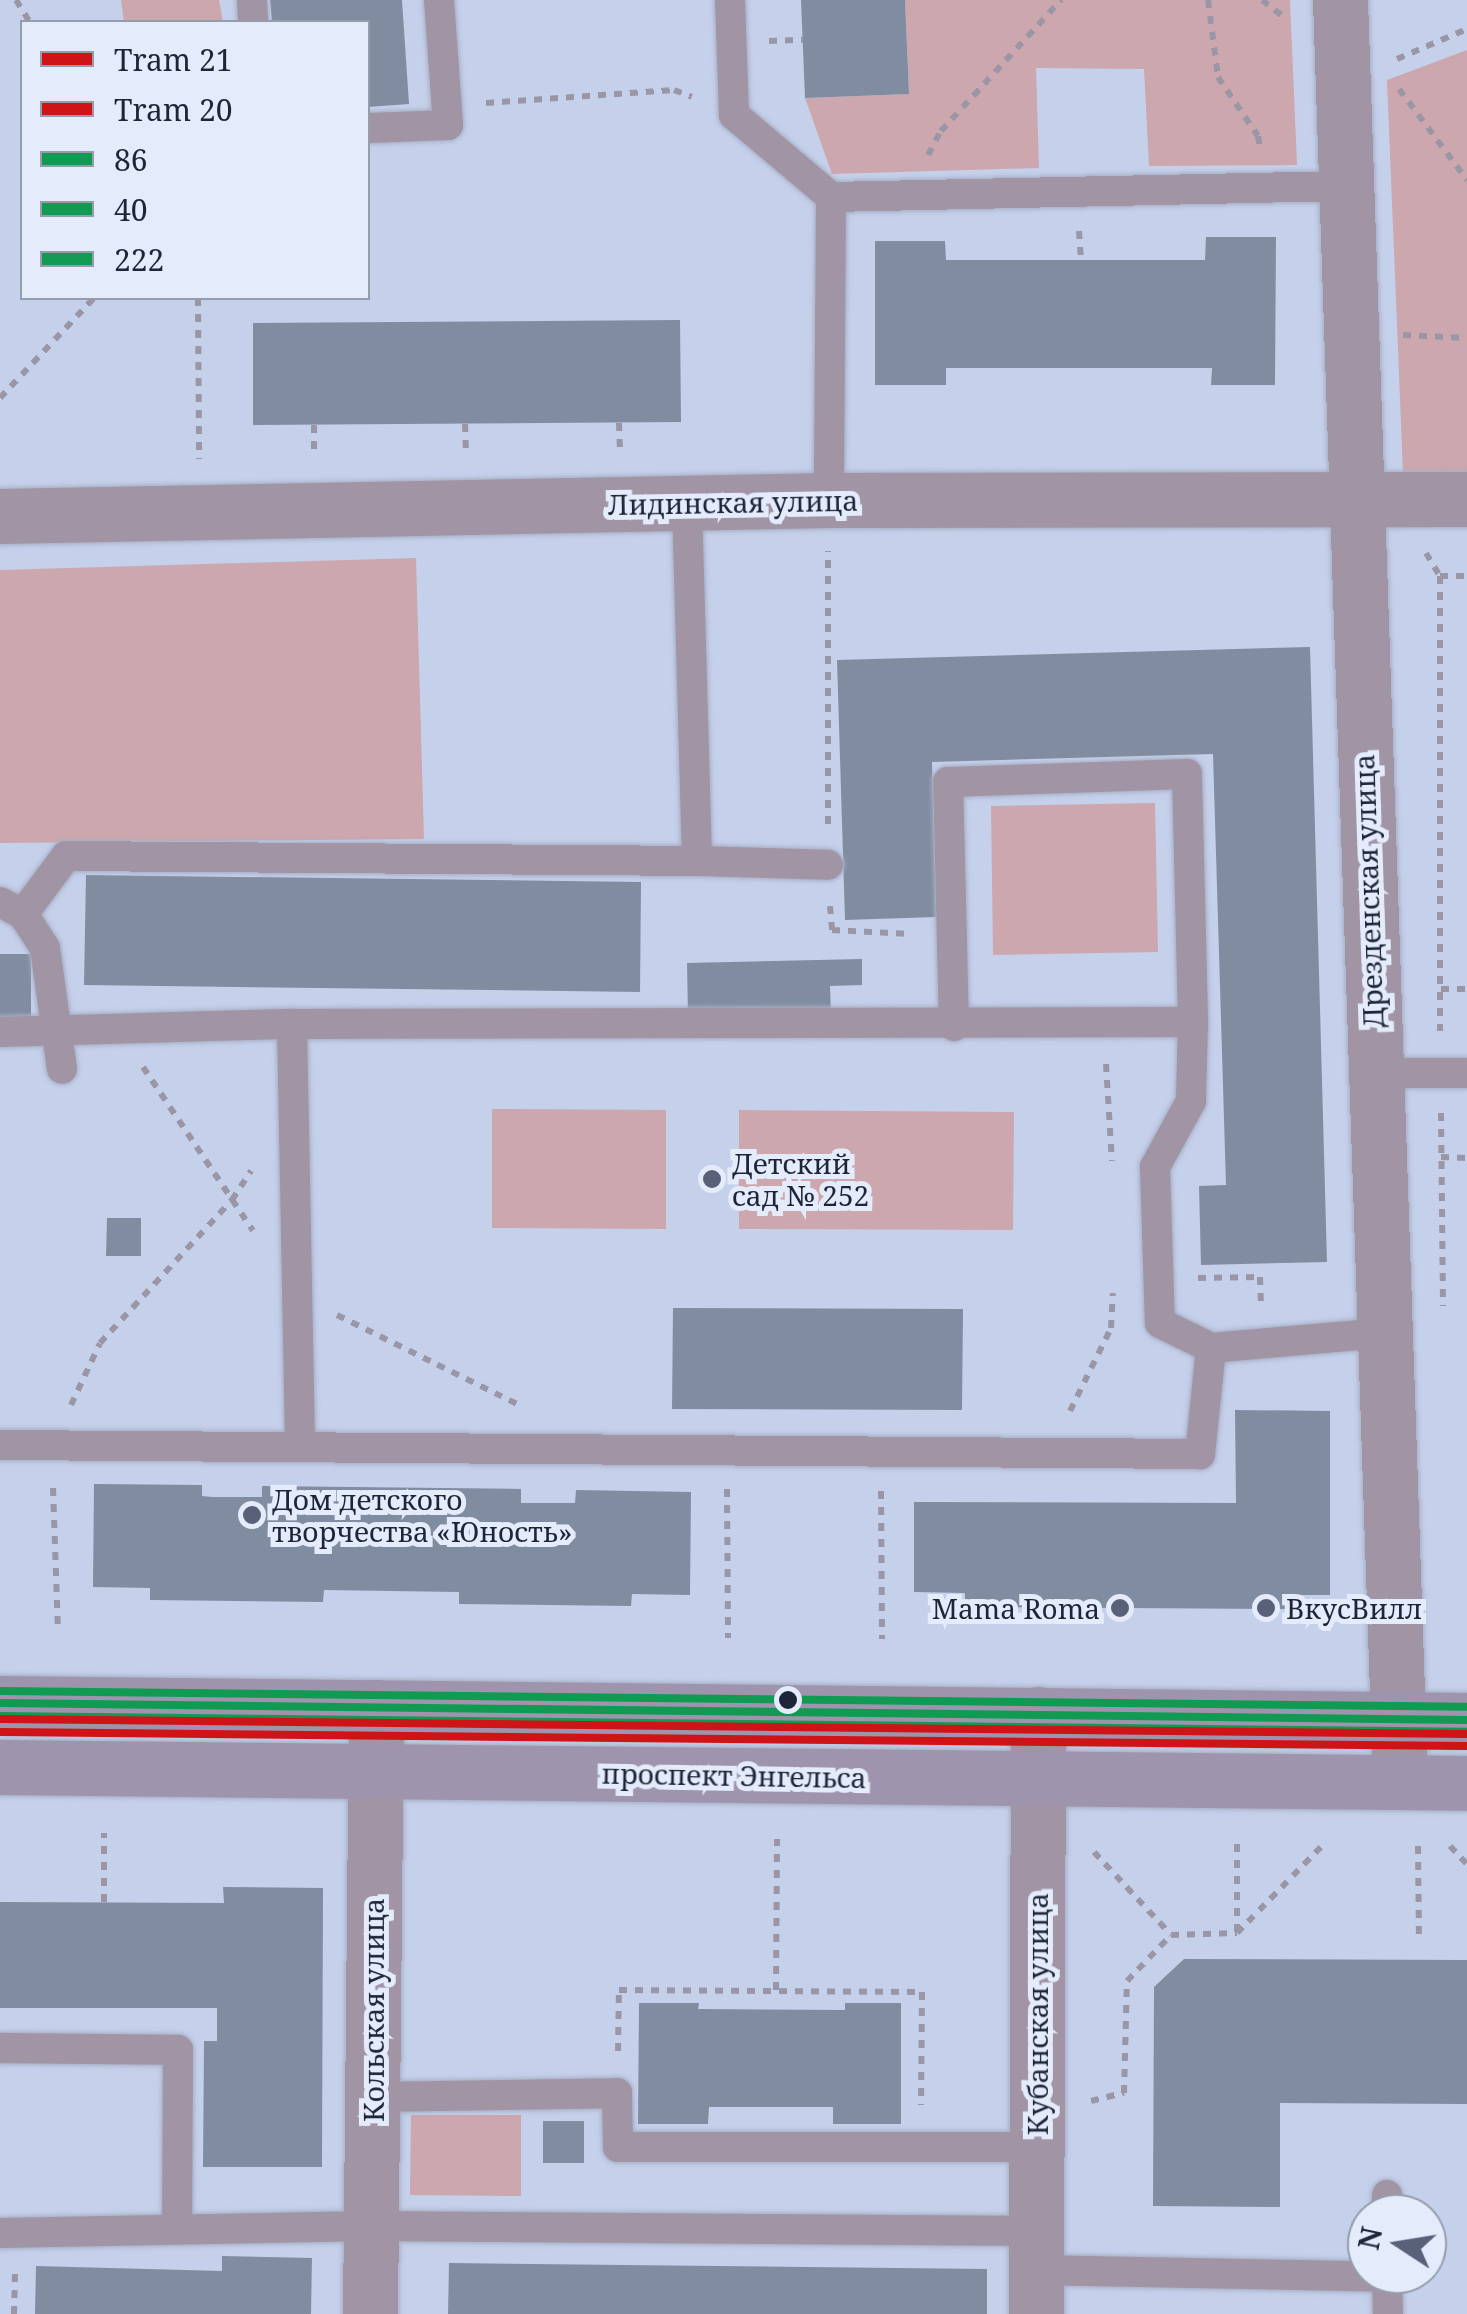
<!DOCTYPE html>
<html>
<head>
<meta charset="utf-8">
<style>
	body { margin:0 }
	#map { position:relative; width:1467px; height:2314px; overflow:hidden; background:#c5d0eb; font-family:"Noto Serif",serif }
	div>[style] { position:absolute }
	.green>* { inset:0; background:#cca7ad }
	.building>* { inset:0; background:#808da0 }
	.path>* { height:6px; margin-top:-3px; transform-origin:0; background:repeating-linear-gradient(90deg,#9b96a6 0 8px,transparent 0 16px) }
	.roads { filter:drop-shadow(0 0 2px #a7afc4) drop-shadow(0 0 2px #a7afc4) }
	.lane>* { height:30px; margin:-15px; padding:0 15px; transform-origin:15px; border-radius:15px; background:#a094a5 }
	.street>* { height:55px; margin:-27.5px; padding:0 27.5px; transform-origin:27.5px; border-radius:27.5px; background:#a094a5 }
	.primary>* { height:55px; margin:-27.5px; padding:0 27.5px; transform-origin:27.5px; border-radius:27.5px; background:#9f94ad }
	.bus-1>* { height:8px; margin:-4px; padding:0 4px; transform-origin:4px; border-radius:4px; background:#119b52 }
	.bus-2>* { height:8px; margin:-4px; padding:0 4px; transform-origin:4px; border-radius:4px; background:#119b52 }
	.bus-3>* { height:8px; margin:-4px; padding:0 4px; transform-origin:4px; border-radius:4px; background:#119b52 }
	.tram-1>* { height:8px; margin:-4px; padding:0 4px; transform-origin:4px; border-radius:4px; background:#ce1417 }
	.tram-2>* { height:8px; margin:-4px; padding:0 4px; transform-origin:4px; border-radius:4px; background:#ce1417 }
	.dots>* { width:28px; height:28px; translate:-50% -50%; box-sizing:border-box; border:5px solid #e4ebfa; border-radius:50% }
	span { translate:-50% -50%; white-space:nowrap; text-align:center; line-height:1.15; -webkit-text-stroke:10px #e4ebfa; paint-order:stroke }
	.street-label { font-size:28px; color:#1e2538 }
	.poi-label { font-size:28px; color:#1e2538 }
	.left { translate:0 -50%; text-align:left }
	.right { translate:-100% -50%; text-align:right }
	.legend { position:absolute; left:20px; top:20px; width:350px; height:280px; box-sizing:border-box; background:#e4ebfa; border:2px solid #959cac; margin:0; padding:12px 18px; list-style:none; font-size:30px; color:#1e2538 }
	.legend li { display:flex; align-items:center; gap:20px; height:50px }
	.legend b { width:50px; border:2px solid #959cac }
	.north { position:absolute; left:1347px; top:2194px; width:100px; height:100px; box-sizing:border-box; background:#e4ebfa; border:2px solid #959cac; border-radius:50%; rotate:282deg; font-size:28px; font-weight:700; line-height:40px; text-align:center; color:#1e2538 }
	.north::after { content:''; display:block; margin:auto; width:35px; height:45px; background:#586177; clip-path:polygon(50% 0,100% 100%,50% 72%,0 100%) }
</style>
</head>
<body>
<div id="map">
	<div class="green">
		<i style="clip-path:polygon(121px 0,219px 0,223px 22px,124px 22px)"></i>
		<i style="clip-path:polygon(905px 0,1290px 0,1297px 165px,1149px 166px,1144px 69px,1036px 68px,1039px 168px,832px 174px,805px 98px,909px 94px)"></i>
		<i style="clip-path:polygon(1467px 50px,1467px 473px,1403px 472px,1387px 80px)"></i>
		<i style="clip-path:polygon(416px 558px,424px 839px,0 843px,0 570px)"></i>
		<i style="clip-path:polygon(1155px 803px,1158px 952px,993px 955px,991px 806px)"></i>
		<i style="clip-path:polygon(492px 1109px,666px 1110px,666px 1229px,492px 1228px)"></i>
		<i style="clip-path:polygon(739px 1110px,1014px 1112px,1013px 1230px,739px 1229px)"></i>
		<i style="clip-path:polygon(411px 2115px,521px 2115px,521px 2196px,410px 2195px)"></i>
	</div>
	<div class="building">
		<i style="clip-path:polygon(270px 0,402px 0,409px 104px,368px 107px,368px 22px,272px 22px)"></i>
		<i style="clip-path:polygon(801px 0,905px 0,909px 94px,805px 98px)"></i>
		<i style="clip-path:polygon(1206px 237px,1276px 237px,1275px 385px,1211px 385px,1212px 368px,946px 368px,946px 385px,875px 385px,875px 241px,945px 241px,946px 260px,1205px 260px)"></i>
		<i style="clip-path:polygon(680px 320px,681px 422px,253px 425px,253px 323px)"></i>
		<i style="clip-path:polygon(1310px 647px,1327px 1262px,1201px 1265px,1199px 1186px,1226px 1185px,1213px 754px,932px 762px,936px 917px,845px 920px,837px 660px)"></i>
		<i style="clip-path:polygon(86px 875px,641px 882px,640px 992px,84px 985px)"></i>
		<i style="clip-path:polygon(0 954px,31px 954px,31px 1019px,0 1019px)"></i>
		<i style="clip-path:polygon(862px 959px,862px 985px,830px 986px,831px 1015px,688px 1017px,687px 963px)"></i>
		<i style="clip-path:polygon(107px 1218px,141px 1218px,141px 1256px,106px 1256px)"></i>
		<i style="clip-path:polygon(673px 1308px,963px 1309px,962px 1410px,672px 1409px)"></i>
		<i style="clip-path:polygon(1235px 1410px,1330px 1411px,1330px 1595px,1286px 1595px,1286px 1609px,965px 1607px,965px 1593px,914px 1592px,914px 1502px,1236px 1503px)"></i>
		<i style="clip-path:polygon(94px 1484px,202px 1485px,202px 1496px,212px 1497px,262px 1497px,262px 1486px,521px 1489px,521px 1503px,575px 1503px,576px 1490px,691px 1492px,690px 1595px,632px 1594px,631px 1606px,459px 1604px,459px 1592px,391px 1591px,324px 1590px,323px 1602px,150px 1600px,150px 1588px,93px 1587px)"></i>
		<i style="clip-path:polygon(223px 1887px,323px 1888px,322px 2167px,203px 2167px,204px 2041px,217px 2041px,217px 2008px,0 2008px,0 1902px,224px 1903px)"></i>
		<i style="clip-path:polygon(1184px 1959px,1467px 1960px,1467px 2104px,1280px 2103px,1280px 2207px,1153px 2206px,1154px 1987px)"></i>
		<i style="clip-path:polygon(639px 2003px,699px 2003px,698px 2009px,845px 2010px,845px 2003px,901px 2003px,901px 2124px,833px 2124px,833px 2107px,709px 2107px,708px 2124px,638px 2124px)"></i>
		<i style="clip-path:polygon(543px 2121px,584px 2121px,584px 2163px,543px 2163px)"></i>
		<i style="clip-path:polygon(222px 2256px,312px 2258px,311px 2314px,35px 2314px,36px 2266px,222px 2271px)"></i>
		<i style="clip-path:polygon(449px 2263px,987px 2269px,987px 2314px,448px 2314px)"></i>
	</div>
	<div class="path">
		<i style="left:16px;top:0;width:26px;rotate:58deg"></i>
		<i style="left:1208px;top:0;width:78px;rotate:82.6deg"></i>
		<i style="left:1218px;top:77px;width:71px;rotate:55.9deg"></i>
		<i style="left:1258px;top:136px;width:13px;rotate:81deg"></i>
		<i style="left:1262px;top:0;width:29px;rotate:38deg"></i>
		<i style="left:769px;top:41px;width:34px;rotate:-2deg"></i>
		<i style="left:1397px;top:59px;width:76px;rotate:-23.2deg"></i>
		<i style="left:1399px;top:89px;width:114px;rotate:53.2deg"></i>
		<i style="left:486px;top:103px;width:188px;rotate:-4deg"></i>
		<i style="left:674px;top:90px;width:19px;rotate:21deg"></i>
		<i style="left:928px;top:155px;width:27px;rotate:-62deg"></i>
		<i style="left:941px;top:131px;width:178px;rotate:-47.5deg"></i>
		<i style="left:1079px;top:231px;width:29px;rotate:86deg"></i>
		<i style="left:198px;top:298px;width:161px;rotate:89.6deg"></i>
		<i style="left:1403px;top:335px;width:64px;rotate:2.7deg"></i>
		<i style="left:0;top:398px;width:137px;rotate:-46.8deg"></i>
		<i style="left:619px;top:423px;width:29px;rotate:88deg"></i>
		<i style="left:465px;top:424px;width:30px;rotate:88deg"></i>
		<i style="left:314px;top:425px;width:31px;rotate:90deg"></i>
		<i style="left:1426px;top:553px;width:27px;rotate:59deg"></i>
		<i style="left:1440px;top:576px;width:455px;rotate:90deg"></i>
		<i style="left:1440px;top:576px;width:27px"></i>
		<i style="left:828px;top:824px;width:273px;rotate:-90deg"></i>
		<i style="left:830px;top:906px;width:24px;rotate:85deg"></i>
		<i style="left:832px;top:930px;width:78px;rotate:2.9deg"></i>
		<i style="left:1441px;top:989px;width:26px"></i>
		<i style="left:1106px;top:1064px;width:97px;rotate:86.5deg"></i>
		<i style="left:143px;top:1067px;width:197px;rotate:56.1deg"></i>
		<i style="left:1441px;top:1113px;width:193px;rotate:89.4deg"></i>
		<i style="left:1441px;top:1157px;width:26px;rotate:2deg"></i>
		<i style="left:1198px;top:1278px;width:62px;rotate:-0.9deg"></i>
		<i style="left:1260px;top:1277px;width:26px;rotate:88deg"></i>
		<i style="left:337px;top:1315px;width:203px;rotate:26.3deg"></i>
		<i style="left:71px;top:1405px;width:68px;rotate:-64.9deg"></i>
		<i style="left:100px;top:1343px;width:195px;rotate:-47.3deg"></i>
		<i style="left:232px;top:1200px;width:35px;rotate:-57deg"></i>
		<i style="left:1070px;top:1411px;width:93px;rotate:-63.7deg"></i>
		<i style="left:1111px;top:1328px;width:35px;rotate:-87deg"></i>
		<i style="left:53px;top:1488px;width:143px;rotate:88deg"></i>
		<i style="left:727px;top:1489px;width:149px;rotate:89.6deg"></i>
		<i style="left:881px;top:1491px;width:148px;rotate:89.6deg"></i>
		<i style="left:1237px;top:1844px;width:88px;rotate:90deg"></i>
		<i style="left:1418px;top:1846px;width:96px;rotate:89.4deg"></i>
		<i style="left:1450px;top:1846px;width:25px;rotate:47deg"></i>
		<i style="left:1094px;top:1852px;width:113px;rotate:47.1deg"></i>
		<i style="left:104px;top:1902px;width:69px;rotate:-90deg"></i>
		<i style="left:776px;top:1990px;width:151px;rotate:-89.6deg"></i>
		<i style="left:618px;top:2051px;width:61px;rotate:-89.1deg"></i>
		<i style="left:619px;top:1990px;width:303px;rotate:0.4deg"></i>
		<i style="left:922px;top:1992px;width:113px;rotate:90.5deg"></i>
		<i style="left:1091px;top:2101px;width:34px;rotate:-14deg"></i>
		<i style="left:1124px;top:2093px;width:112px;rotate:-88.5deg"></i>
		<i style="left:1127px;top:1981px;width:64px;rotate:-46.3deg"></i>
		<i style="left:1171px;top:1935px;width:66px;rotate:-1.7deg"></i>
		<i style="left:1237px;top:1933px;width:123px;rotate:-45.7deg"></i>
		<i style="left:14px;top:2314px;width:40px;rotate:-88.6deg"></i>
	</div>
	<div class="roads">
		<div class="lane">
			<i style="left:252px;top:0;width:22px;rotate:87deg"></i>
			<i style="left:730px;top:0;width:115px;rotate:88deg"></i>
			<i style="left:734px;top:115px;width:127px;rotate:40.2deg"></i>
			<i style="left:831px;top:197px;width:303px;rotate:90.4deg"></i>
			<i style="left:368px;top:128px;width:80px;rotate:-2.1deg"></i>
			<i style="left:448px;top:125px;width:125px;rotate:-94.1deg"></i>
			<i style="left:831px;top:197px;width:513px;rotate:-1.23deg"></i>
			<i style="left:697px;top:861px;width:131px;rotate:1.7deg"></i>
			<i style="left:0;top:902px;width:26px;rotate:28deg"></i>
			<i style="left:23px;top:914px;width:40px;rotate:57.1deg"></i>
			<i style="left:45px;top:948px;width:122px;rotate:82deg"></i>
			<i style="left:23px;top:914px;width:72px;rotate:-53.4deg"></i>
			<i style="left:66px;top:856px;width:631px;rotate:0.45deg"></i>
			<i style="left:697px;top:861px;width:358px;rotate:-91.6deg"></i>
			<i style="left:292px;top:1024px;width:423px;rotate:88.9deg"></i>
			<i style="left:954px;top:1026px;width:244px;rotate:-91.4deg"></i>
			<i style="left:948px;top:782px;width:239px;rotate:-1.9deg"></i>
			<i style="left:1187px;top:774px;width:248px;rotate:88.6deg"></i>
			<i style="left:0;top:1032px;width:292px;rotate:-1.6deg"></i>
			<i style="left:292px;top:1024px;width:901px;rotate:-0.13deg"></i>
			<i style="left:1193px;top:1022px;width:79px;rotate:91.5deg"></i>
			<i style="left:1191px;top:1101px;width:75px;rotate:118.6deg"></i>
			<i style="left:1155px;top:1167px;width:156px;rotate:88.2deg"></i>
			<i style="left:1160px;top:1323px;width:57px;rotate:26.1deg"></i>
			<i style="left:1211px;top:1348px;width:107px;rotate:95.9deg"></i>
			<i style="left:1200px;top:1454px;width:1200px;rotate:-179.57deg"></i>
			<i style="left:1374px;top:1073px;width:93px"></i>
			<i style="left:1211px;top:1348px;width:173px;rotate:-5deg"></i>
			<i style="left:0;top:2048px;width:178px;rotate:0.6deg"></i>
			<i style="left:178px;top:2050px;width:178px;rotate:90.3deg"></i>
			<i style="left:372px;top:2097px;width:245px;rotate:-0.9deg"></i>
			<i style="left:617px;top:2093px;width:54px;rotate:88.9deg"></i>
			<i style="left:618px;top:2147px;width:418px"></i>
			<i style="left:1387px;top:2195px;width:19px;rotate:90deg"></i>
			<i style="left:0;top:2233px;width:371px;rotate:-1.1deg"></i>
			<i style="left:371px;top:2226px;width:665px;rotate:0.43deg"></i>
			<i style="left:1036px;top:2270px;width:351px;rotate:1.1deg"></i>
			<i style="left:1387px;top:2274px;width:40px;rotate:88.6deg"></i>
		</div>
		<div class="street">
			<i style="left:1340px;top:0;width:1783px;rotate:88.07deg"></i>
			<i style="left:0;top:516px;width:829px;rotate:-1.11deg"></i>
			<i style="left:829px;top:500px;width:638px;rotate:-0.09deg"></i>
			<i style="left:370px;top:2314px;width:607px;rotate:-89.43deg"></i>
			<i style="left:1036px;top:2314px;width:600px;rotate:-89.81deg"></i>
		</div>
		<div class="primary">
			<i style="left:0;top:1703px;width:1467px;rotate:0.66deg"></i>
			<i style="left:0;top:1767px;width:1467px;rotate:0.62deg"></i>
		</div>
	</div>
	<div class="bus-1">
		<i style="left:0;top:1703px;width:1467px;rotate:0.66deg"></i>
	</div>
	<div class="bus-2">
		<i style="left:0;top:1716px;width:1467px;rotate:0.62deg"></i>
	</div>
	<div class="bus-3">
		<i style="left:0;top:1691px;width:1467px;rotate:0.62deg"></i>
	</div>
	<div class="tram-1">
		<i style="left:0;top:1719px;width:1467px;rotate:0.59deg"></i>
	</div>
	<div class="tram-2">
		<i style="left:0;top:1732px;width:1467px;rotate:0.55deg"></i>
	</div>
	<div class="dots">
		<i style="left:712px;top:1179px;background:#586177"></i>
		<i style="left:252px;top:1515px;background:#586177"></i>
		<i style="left:1120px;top:1608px;background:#586177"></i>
		<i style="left:1266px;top:1608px;background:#586177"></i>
		<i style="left:788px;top:1700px;background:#1e2538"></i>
	</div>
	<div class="street-label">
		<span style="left:733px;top:502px;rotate:-1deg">Лидинская улица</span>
		<span style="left:1368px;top:891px;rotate:-92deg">Дрезденская улица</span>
		<span style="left:734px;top:1775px;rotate:1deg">проспект Энгельса</span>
		<span style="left:373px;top:2010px;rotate:-90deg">Кольская улица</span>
		<span style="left:1037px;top:2014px;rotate:-90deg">Кубанская улица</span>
	</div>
	<div class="poi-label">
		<span class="left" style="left:732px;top:1179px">Детский<br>сад № 252</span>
		<span class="left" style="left:272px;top:1515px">Дом детского<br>творчества «Юность»</span>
		<span class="right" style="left:1100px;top:1608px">Mama Roma</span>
		<span class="left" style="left:1286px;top:1608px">ВкусВилл</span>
	</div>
	<ul class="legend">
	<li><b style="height:12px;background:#ce1417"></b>Tram 21</li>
	<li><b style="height:12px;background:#ce1417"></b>Tram 20</li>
	<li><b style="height:12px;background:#119b52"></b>86</li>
	<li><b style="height:12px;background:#119b52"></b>40</li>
	<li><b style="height:12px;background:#119b52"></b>222</li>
	</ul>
	<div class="north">N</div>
</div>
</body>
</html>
